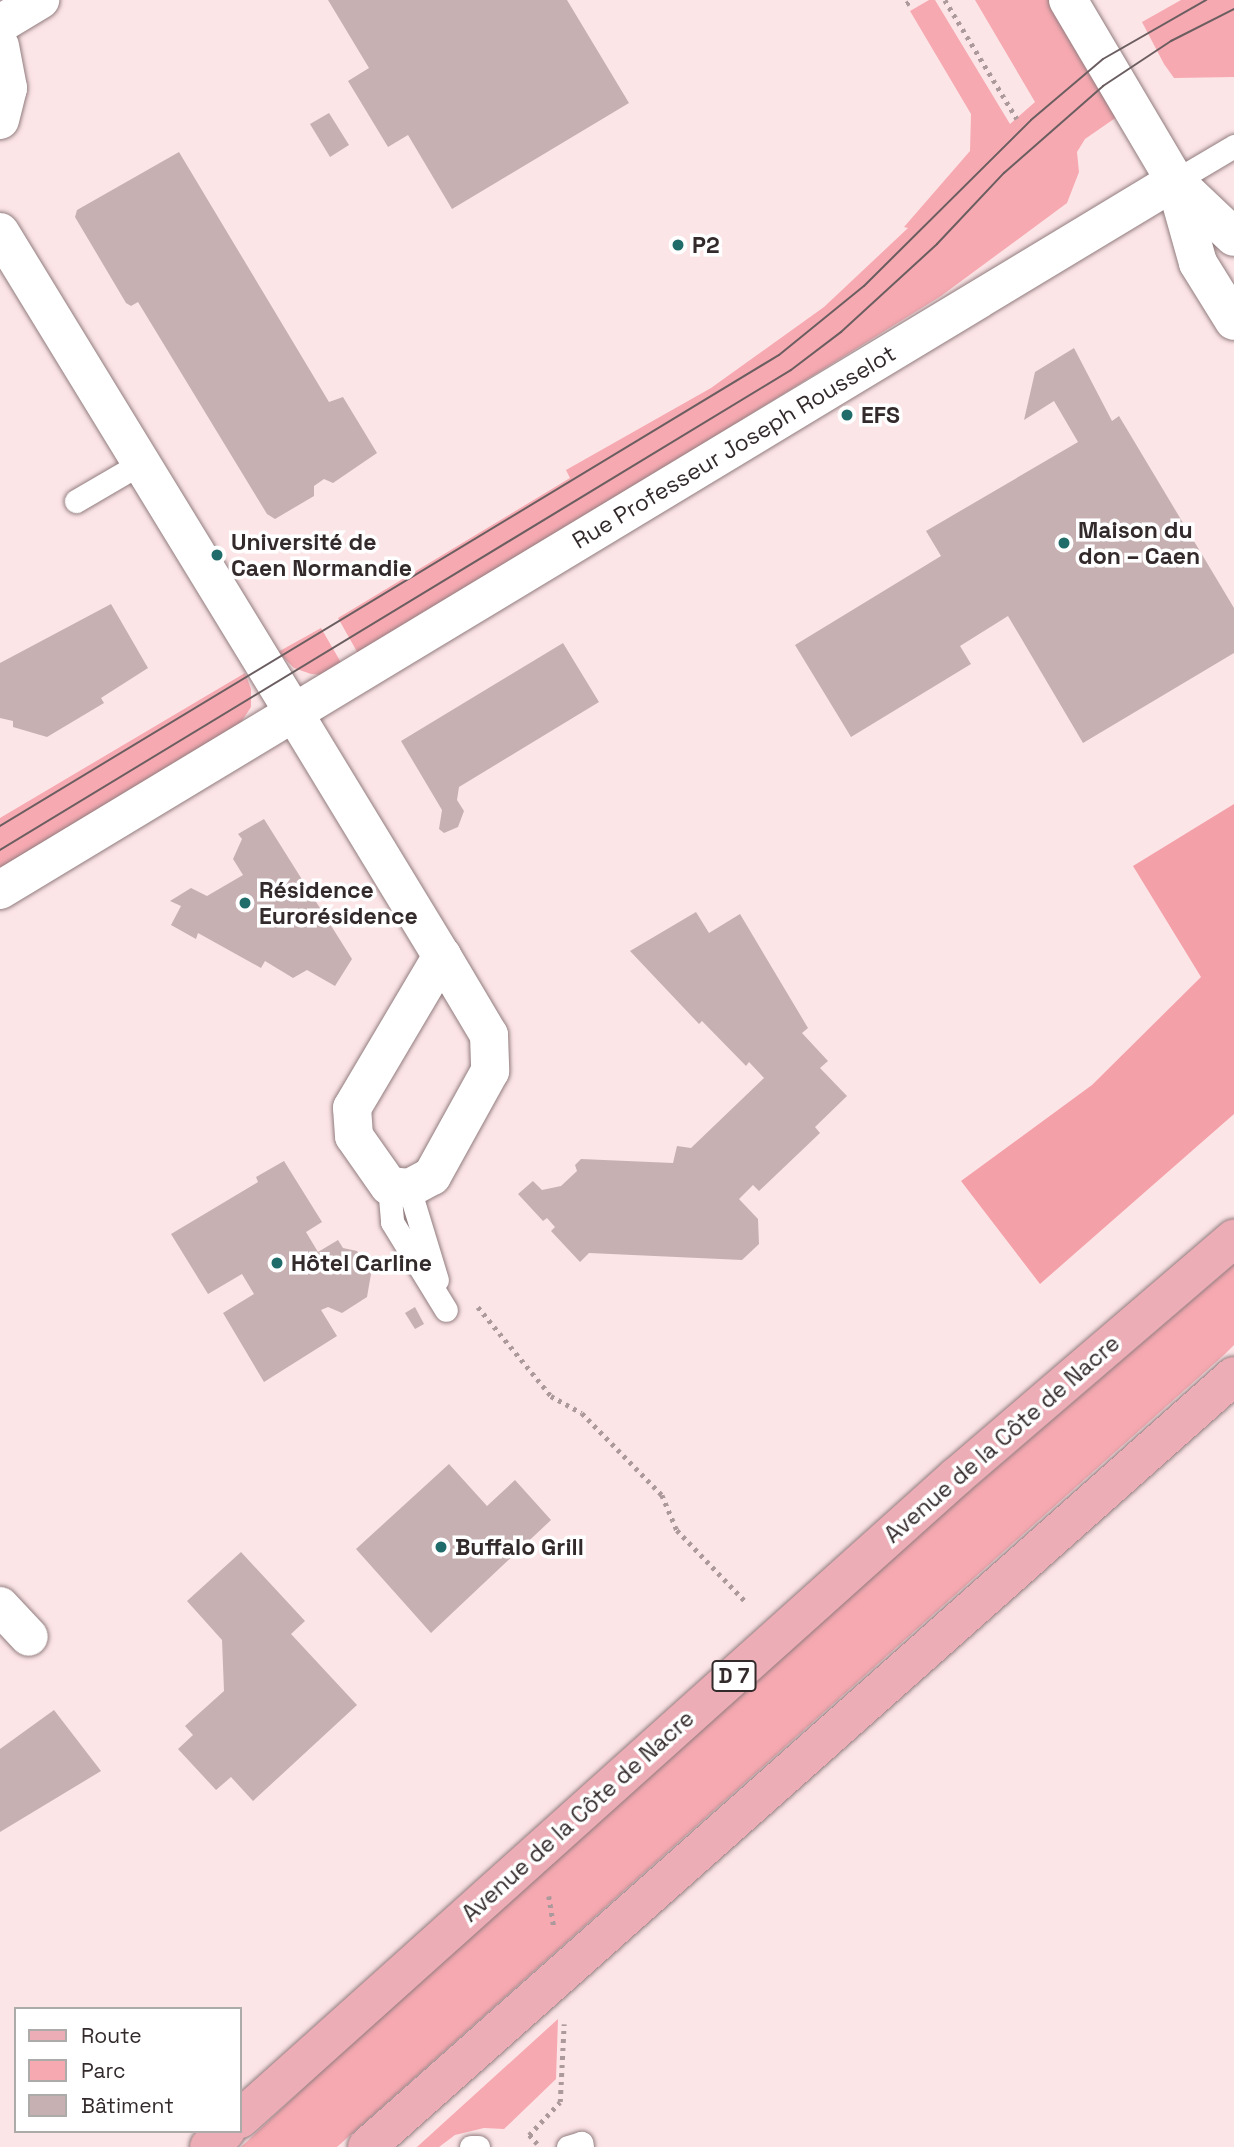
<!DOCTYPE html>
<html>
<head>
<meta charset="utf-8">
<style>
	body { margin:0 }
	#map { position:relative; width:1234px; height:2147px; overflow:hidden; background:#fce5e7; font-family:"Space Grotesk",sans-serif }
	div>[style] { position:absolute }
	.green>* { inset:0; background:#f6a9b1 }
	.forest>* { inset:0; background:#f4a0a9 }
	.building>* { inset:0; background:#c7b0b2 }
	.path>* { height:4.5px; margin-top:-2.25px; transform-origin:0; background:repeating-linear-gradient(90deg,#ab999b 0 3.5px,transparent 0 8.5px) }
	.roads { filter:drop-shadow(0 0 2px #917c7e) drop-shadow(0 0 2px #917c7e) }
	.service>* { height:23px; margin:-11.5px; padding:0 11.5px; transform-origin:11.5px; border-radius:11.5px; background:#fff }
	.minor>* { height:38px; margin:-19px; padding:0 19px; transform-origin:19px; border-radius:19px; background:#fff }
	.tertiary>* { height:38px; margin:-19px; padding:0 19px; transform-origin:19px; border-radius:19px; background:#fff }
	.primary>* { height:38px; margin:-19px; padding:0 19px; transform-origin:19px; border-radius:19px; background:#ecadb6 }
	.tram>* { height:2px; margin:-1px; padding:0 1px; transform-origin:1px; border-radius:1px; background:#6b5e60 }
	.dots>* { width:19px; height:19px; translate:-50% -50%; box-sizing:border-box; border:4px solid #fff; border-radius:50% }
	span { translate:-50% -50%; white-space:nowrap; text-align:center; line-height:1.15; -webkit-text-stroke:7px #fff; paint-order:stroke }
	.shield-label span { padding:2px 5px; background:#fff; border:2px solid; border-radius:5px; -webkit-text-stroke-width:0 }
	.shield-label { font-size:21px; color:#332a2b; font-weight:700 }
	.poi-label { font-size:23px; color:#332a2b; font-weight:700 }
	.left { translate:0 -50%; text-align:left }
	.street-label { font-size:23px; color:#332a2b }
	.legend { position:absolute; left:14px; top:2007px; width:228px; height:126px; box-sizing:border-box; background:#fff; border:2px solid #adaaaa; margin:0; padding:9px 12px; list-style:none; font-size:21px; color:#332a2b }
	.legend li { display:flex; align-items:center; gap:14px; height:35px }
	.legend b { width:35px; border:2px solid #adaaaa }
</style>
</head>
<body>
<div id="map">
	<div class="green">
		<i style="clip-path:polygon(929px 0,935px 0,1010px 124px,1035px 102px,975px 0,1058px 0,1124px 112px,1085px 139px,1077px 152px,1079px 172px,1067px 203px,941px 296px,360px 657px,338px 618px,570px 478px,566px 470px,711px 388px,824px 307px,908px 228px,904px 227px,970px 151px,971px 114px,910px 11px)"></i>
		<i style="clip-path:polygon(1181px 0,1234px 0,1234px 77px,1174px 78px,1164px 64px,1142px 22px)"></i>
		<i style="clip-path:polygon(321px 628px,343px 666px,325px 675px,311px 674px,294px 668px,278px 652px)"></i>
		<i style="clip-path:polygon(245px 673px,251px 689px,251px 707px,240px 724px,0 872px,0 818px)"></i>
		<i style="clip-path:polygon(1234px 1264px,1234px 1345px,1225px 1354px,337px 2147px,241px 2147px,428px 1971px,933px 1522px)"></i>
		<i style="clip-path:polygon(558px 2019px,556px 2079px,504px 2129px,484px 2128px,455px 2135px,439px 2147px,417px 2147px)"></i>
	</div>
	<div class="forest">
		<i style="clip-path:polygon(1234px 804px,1234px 1114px,1040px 1284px,961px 1181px,1092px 1085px,1201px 977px,1133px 866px)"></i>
	</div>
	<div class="building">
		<i style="clip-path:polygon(328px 0,567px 0,629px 103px,452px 209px,408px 135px,388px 147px,348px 81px,369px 68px)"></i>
		<i style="clip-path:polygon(329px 113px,349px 145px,330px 157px,310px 124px)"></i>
		<i style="clip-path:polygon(179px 152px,329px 402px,343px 397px,377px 453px,333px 483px,324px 479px,314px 486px,314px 496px,275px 519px,267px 514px,138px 302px,131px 306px,126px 303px,75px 217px,77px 210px)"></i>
		<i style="clip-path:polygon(1074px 348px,1112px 421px,1119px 416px,1234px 608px,1234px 653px,1083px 743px,1008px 616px,960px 646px,971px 664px,851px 737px,795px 645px,941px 556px,926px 531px,1078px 442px,1054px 401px,1024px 420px,1035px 372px)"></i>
		<i style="clip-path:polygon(111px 604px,148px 668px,101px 698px,104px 703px,47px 737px,13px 727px,13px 721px,0 718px,0 663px)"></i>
		<i style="clip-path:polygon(563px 643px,599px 702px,459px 787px,457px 800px,464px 811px,458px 827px,444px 833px,439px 829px,442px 810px,401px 741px)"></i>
		<i style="clip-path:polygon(264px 819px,352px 959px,335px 986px,307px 970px,293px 978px,265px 961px,261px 968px,198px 933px,196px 939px,171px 925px,181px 906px,170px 901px,191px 888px,207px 896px,243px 875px,233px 859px,242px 839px,238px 834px)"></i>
		<i style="clip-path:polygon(696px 912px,709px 933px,740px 914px,808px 1028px,802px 1033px,828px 1061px,820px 1068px,847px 1096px,815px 1127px,820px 1133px,759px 1191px,753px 1185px,739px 1199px,758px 1219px,759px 1244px,742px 1260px,589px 1253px,580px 1262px,551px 1231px,555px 1227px,547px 1218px,543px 1221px,518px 1194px,533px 1181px,542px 1190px,561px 1186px,577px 1171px,575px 1165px,581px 1159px,673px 1163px,677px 1146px,691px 1148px,764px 1078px,749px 1062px,746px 1066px,702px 1021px,699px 1024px,630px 951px)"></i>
		<i style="clip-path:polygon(284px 1161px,322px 1222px,306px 1232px,318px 1252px,338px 1240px,343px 1248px,357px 1251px,371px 1274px,367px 1297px,342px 1313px,328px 1307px,321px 1310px,337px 1336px,264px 1382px,223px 1313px,254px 1294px,242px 1274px,208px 1294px,171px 1234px,258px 1182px,256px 1177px)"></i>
		<i style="clip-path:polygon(415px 1307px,424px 1324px,415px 1329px,405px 1313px)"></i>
		<i style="clip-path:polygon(449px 1464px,487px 1506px,515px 1480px,551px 1520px,431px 1633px,356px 1549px)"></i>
		<i style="clip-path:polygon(241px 1552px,305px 1621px,291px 1634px,357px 1705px,253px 1801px,231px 1777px,216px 1790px,178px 1749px,193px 1735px,185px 1726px,224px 1691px,222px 1640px,187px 1601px)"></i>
		<i style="clip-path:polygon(54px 1710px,101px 1771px,0 1832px,0 1749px)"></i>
	</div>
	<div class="path">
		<i style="left:945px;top:0;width:139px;rotate:58.8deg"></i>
		<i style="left:906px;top:4px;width:8px;rotate:-30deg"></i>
		<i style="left:478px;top:1307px;width:115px;rotate:50.6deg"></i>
		<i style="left:551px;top:1396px;width:35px;rotate:29deg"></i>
		<i style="left:582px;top:1413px;width:115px;rotate:45.7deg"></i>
		<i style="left:662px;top:1495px;width:38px;rotate:67deg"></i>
		<i style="left:677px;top:1530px;width:98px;rotate:46.2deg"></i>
		<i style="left:549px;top:1896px;width:33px;rotate:81deg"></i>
		<i style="left:537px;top:2144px;width:12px;rotate:-132deg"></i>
		<i style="left:529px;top:2135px;width:45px;rotate:-46.8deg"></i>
		<i style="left:560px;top:2102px;width:78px;rotate:-87.1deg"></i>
	</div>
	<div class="roads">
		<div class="service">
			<i style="left:1175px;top:181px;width:69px;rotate:-30.7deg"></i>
			<i style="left:76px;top:501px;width:75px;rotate:-30.3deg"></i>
			<i style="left:389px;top:1186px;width:36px;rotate:85deg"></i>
			<i style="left:392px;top:1222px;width:103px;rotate:58.5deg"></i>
			<i style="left:409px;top:1188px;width:96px;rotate:73.1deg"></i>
			<i style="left:471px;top:2147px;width:7px"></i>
			<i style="left:568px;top:2147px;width:14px;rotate:-17deg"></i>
			<i style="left:581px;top:2143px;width:4px;rotate:76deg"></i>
		</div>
		<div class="minor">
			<i style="left:294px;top:713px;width:285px;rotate:58.7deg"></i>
			<i style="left:442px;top:956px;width:92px;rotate:59.3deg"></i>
			<i style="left:489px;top:1035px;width:36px;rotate:88deg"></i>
			<i style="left:490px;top:1071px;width:120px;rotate:118.9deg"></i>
			<i style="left:432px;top:1176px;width:26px;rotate:152deg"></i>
			<i style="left:409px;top:1188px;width:20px;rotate:-174deg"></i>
			<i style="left:389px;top:1186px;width:61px;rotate:-125deg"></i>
			<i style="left:354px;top:1136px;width:28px;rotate:-94deg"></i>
			<i style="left:352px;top:1108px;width:177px;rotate:-59.4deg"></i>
			<i style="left:0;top:1606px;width:42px;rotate:46.9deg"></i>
		</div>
		<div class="tertiary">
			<i style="left:1068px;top:0;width:210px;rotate:59.4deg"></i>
			<i style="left:1175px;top:181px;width:85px;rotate:74.3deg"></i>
			<i style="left:1198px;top:263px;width:68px;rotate:58.2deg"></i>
			<i style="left:0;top:24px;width:47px;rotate:-31deg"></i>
			<i style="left:0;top:46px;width:43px;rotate:79.2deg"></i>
			<i style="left:8px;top:88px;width:33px;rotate:104deg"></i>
			<i style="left:1175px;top:181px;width:81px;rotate:43.5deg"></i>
			<i style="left:0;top:232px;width:564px;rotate:58.57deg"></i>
			<i style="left:0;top:890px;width:1372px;rotate:-31.11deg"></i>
		</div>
		<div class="primary">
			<i style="left:240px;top:2119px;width:963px;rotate:-41.89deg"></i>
			<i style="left:957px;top:1476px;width:365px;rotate:-40.6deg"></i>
			<i style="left:209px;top:2147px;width:23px;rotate:-43deg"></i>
			<i style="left:367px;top:2147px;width:1160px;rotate:-41.65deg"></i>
		</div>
	</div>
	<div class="tram">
		<i style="left:0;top:826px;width:910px;rotate:-31.16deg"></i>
		<i style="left:779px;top:355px;width:109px;rotate:-39.1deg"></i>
		<i style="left:864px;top:286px;width:235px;rotate:-44.8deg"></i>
		<i style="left:1031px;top:120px;width:94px;rotate:-40.3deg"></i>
		<i style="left:1103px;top:59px;width:119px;rotate:-29.8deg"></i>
		<i style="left:0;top:850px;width:925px;rotate:-31.25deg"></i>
		<i style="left:791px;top:370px;width:63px;rotate:-37.2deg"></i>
		<i style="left:841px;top:332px;width:130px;rotate:-42.5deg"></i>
		<i style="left:937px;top:244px;width:98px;rotate:-46.7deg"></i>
		<i style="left:1004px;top:173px;width:132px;rotate:-41.3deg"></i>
		<i style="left:1103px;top:86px;width:82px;rotate:-33.5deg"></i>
		<i style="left:1171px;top:41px;width:71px;rotate:-26.9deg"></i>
	</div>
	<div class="dots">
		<i style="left:678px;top:245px;background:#206c6a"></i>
		<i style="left:847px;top:415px;background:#206c6a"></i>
		<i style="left:1064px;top:543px;background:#206c6a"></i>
		<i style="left:217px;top:555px;background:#206c6a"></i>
		<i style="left:245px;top:903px;background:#206c6a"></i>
		<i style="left:277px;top:1263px;background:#206c6a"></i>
		<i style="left:441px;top:1547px;background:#206c6a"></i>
	</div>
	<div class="shield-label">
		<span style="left:734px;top:1676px">D 7</span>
	</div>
	<div class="poi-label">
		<span class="left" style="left:692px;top:245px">P2</span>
		<span class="left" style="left:861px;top:415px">EFS</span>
		<span class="left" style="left:1078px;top:543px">Maison du<br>don – Caen</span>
		<span class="left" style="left:231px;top:555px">Université de<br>Caen Normandie</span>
		<span class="left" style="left:259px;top:903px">Résidence<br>Eurorésidence</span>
		<span class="left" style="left:291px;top:1263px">Hôtel Carline</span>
		<span class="left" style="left:455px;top:1547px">Buffalo Grill</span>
	</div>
	<div class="street-label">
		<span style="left:734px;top:447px;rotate:-31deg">Rue Professeur Joseph Rousselot</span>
		<span style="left:1002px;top:1439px;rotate:-41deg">Avenue de la Côte de Nacre</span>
		<span style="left:578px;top:1816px;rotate:-42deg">Avenue de la Côte de Nacre</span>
	</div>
	<ul class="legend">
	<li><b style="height:9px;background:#ecadb6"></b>Route</li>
	<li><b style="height:19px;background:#f6a9b1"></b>Parc</li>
	<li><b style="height:19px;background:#c7b0b2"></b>Bâtiment</li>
	</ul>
</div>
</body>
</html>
